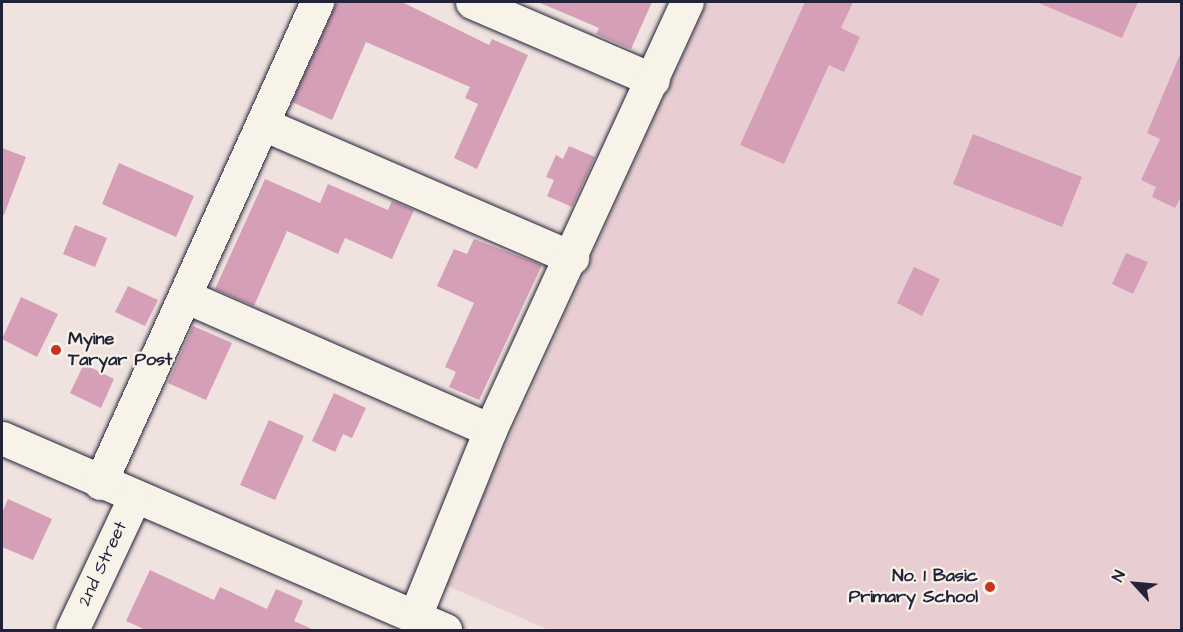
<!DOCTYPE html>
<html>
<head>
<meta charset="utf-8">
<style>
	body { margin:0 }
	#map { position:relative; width:1183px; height:632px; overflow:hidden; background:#f0e2de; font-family:"Architects Daughter",sans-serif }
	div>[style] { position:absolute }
	.built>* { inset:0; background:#e8ced2 }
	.building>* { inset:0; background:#d5a0b7 }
	.roads { filter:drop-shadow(0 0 2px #22223b) drop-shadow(0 0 2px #22223b) }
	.minor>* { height:33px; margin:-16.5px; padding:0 16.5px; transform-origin:16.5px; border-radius:16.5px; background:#f7f3e8 }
	.dots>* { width:16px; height:16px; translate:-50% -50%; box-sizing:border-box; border:3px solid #f7f3e8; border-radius:50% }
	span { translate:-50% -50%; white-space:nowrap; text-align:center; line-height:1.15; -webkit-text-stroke:4.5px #f7f3e8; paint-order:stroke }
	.poi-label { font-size:18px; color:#22223b; font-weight:700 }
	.left { translate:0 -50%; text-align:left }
	.right { translate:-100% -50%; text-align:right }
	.street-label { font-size:18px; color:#22223b }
	.frame { position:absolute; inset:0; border:3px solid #22223b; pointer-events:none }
	.north { position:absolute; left:1105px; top:554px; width:60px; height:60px; -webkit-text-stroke:4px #f7f3e8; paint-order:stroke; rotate:296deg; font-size:16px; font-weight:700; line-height:24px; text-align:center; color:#22223b }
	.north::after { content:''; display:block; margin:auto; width:21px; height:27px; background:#22223b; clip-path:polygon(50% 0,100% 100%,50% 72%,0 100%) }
</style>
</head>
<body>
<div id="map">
	<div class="built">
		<i style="clip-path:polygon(707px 2px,1181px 2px,1181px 630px,549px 630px,443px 584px)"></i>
	</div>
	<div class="building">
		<i style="clip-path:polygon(337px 2px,402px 2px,489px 45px,492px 39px,528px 55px,477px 169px,454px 158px,478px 104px,465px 98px,470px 87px,366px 42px,332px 120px,292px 102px)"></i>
		<i style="clip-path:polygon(538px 2px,652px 2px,631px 49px,596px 34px,599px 28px)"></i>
		<i style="clip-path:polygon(805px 2px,853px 2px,841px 28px,860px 37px,844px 72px,829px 65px,784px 164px,740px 145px)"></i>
		<i style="clip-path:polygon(1036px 2px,1138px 2px,1122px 38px)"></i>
		<i style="clip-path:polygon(1181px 52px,1182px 195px,1175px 208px,1152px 197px,1156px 187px,1141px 180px,1160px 139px,1147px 133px)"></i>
		<i style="clip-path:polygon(973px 134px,1082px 177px,1062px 227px,953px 184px)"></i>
		<i style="clip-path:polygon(569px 146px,595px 157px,572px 207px,547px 196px,554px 180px,546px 177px,556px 155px,563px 159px)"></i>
		<i style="clip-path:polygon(2px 148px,26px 157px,4px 215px,2px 215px)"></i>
		<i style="clip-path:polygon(119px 163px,194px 196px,176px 237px,102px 204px)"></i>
		<i style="clip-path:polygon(265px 179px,320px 203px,328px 184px,388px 210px,392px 201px,414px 210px,392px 259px,345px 238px,338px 254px,287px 231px,254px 306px,215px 289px)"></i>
		<i style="clip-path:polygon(75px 225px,107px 238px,95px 267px,63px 254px)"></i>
		<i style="clip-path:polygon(474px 239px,542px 265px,479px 400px,449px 387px,456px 372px,445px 367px,474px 303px,437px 286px,454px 249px,467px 254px)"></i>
		<i style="clip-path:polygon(1126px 253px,1148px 262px,1133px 294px,1112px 284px)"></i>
		<i style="clip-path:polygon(914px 267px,940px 279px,922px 316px,897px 303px)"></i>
		<i style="clip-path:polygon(128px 286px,158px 300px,145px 326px,115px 312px)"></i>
		<i style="clip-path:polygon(21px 297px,58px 314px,37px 357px,2px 339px)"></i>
		<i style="clip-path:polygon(193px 326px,232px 343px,206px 400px,168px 383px)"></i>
		<i style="clip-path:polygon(84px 364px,114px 379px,101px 408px,70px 393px)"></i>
		<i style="clip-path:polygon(334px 393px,366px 408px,352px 438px,343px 434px,335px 452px,312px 441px)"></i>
		<i style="clip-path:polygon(269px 420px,304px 436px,275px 500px,240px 485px)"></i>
		<i style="clip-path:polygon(8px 499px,52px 519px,33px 560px,2px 547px,2px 513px)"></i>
		<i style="clip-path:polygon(150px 570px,214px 600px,220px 587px,267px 609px,276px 589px,303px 601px,294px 621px,314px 630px,146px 630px,126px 621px)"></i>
	</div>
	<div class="roads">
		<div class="minor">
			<i style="left:472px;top:2px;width:197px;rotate:23.3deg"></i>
			<i style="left:263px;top:124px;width:337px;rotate:23.4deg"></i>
			<i style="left:187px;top:297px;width:331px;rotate:23.7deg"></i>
			<i style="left:2px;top:438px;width:483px;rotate:23.4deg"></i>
			<i style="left:100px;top:483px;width:528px;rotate:-65.72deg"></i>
			<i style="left:415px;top:616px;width:201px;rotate:-68deg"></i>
			<i style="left:490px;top:430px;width:471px;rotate:-65.3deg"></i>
			<i style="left:72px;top:630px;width:146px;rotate:-64.8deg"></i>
		</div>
	</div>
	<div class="dots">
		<i style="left:56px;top:350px;background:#c8321e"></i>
		<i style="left:990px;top:587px;background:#c8321e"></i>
	</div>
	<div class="poi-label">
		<span class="left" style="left:68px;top:350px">Myine<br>Taryar Post</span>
		<span class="right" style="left:978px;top:587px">No. 1 Basic<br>Primary School</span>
	</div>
	<div class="street-label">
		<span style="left:103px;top:564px;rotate:-65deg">2nd Street</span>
	</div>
	<div class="frame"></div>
	<div class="north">N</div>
</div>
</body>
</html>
